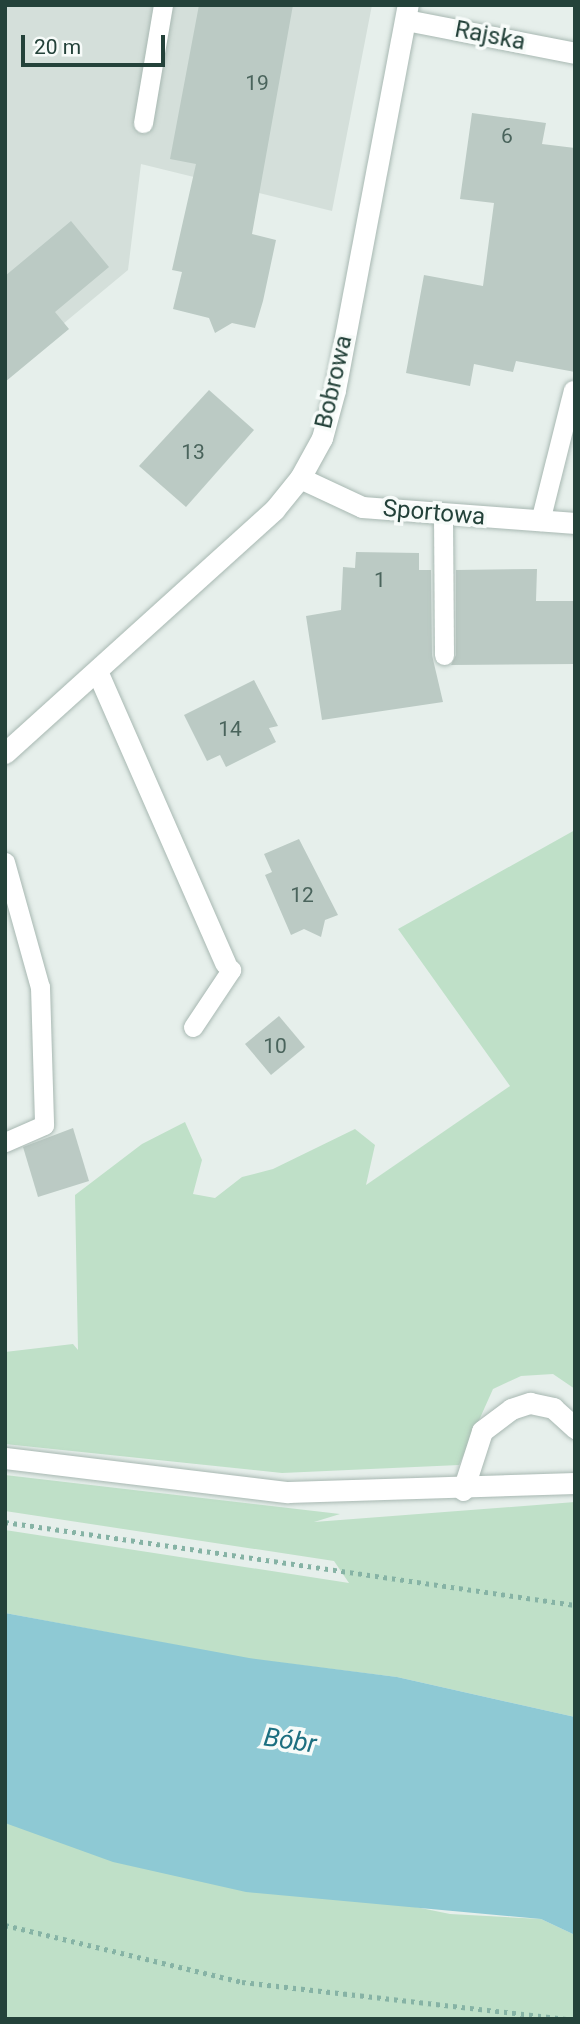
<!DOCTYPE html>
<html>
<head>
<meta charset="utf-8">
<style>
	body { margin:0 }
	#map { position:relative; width:580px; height:2024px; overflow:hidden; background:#e6efeb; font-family:Roboto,sans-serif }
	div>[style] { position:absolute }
	.built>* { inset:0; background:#d4dfda }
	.green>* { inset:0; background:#bfe0c8 }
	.water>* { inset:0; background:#8ec9d4 }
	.building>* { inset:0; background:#bbcac4 }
	.path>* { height:4.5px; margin-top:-2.25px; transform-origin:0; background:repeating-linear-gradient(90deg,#86b3a5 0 3.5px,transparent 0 8.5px) }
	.roads { filter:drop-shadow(0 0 2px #a8b8b2) drop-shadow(0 0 2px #a8b8b2) }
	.lane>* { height:19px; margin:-9.5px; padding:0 9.5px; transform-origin:9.5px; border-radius:9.5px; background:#fff }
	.street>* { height:21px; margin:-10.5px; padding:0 10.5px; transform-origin:10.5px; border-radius:10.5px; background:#fff }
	span { translate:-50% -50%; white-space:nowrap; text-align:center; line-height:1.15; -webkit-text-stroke:7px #f7fbf9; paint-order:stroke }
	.number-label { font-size:21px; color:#4a645c }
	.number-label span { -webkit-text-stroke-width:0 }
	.street-label { font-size:24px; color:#24423a }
	.water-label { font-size:26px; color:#1c6f80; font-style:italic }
	.frame { position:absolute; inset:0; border:7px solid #24423a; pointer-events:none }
	.scale { position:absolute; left:21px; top:35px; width:144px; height:32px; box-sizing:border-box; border:4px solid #24423a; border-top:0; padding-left:9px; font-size:21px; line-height:24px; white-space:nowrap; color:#24423a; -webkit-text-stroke:5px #f7fbf9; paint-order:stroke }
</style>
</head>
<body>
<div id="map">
	<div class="built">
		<i style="clip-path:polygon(5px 5px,372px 5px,332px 211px,141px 164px,128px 270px,5px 372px)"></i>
	</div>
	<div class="green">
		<i style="clip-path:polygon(575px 830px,575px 1389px,553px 1374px,521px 1376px,493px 1389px,459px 1465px,282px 1473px,5px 1444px,5px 1352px,73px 1344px,78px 1350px,75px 1195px,142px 1144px,185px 1122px,202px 1160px,193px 1194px,215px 1198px,242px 1177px,273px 1169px,355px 1129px,375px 1145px,366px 1185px,510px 1086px,398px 929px)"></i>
		<i style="clip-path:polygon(5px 1475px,340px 1514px,314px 1522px,575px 1502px,575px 1717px,397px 1677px,249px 1659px,5px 1613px,5px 1530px,349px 1583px,334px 1561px,5px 1511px)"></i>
		<i style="clip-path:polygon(5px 1823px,450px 1914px,541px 1919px,575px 1935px,575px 2019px,5px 2019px)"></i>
	</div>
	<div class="water">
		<i style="clip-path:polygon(5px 1613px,249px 1658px,397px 1677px,575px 1717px,575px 1935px,541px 1919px,246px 1892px,113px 1862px,5px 1823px)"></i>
	</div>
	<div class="building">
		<i style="clip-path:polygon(199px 5px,293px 5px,252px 234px,276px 240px,263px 301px,255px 328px,232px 323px,215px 333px,209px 318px,173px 309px,182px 272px,172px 270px,196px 164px,170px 159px)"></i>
		<i style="clip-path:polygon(472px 113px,546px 123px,542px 144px,575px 148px,575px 372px,516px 361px,513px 372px,474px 364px,470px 386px,406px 373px,424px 275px,483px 286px,494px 203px,460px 199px)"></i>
		<i style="clip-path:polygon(71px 221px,109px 267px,55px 312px,69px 329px,5px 382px,5px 276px)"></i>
		<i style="clip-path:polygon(209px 390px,254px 430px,186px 507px,139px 466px)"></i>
		<i style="clip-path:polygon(356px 552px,419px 553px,419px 570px,431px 570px,432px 655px,443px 702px,322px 720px,306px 616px,341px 610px,343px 567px,355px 568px)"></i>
		<i style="clip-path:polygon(537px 569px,536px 601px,575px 601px,575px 664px,451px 665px,456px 655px,456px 570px)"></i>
		<i style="clip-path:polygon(254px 680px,278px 726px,269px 728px,276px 742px,226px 767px,220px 755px,207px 761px,184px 715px)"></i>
		<i style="clip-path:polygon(299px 839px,338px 915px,325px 920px,321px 937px,304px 929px,291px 935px,265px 875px,272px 872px,264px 854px)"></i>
		<i style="clip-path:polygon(279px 1016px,305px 1047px,271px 1075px,245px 1044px)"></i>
		<i style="clip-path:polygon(73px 1128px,89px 1181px,38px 1197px,23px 1147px)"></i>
	</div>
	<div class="path">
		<i style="left:5px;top:1522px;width:576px;rotate:8.28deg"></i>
		<i style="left:5px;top:1925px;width:244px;rotate:13.5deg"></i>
		<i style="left:242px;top:1982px;width:329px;rotate:6.5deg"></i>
	</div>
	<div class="roads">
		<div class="lane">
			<i style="left:143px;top:123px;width:120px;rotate:-80.4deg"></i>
			<i style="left:443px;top:514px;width:141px;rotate:89.6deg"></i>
			<i style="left:540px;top:521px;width:135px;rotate:-75.9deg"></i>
			<i style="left:5px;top:862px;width:130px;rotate:74.4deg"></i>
			<i style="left:40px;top:987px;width:138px;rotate:88.3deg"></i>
			<i style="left:44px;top:1125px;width:43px;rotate:156.4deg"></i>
			<i style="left:193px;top:1027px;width:69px;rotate:-56.3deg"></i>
			<i style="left:231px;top:970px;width:9px;rotate:-131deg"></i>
		</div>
		<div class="street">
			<i style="left:406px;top:20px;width:172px;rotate:11deg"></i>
			<i style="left:300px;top:478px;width:68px;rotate:25.1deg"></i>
			<i style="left:362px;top:507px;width:214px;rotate:4.3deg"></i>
			<i style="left:97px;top:671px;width:319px;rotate:66.3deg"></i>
			<i style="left:5px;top:753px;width:363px;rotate:-42.1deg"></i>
			<i style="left:274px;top:510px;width:41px;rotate:-50.9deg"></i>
			<i style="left:300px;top:478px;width:46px;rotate:-61.2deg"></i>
			<i style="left:322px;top:438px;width:50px;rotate:-74.8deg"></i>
			<i style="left:335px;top:390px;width:392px;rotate:-79.3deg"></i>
			<i style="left:5px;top:1458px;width:285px;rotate:6.9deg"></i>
			<i style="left:288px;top:1492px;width:287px;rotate:-1.8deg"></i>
			<i style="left:463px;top:1490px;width:62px;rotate:-72.1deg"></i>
			<i style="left:482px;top:1431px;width:36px;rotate:-37deg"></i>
			<i style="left:511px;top:1409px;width:20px;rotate:-18deg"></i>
			<i style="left:530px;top:1403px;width:24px;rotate:12deg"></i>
			<i style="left:553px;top:1408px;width:30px;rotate:42deg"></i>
		</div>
	</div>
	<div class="number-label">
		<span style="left:257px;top:83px">19</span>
		<span style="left:507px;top:136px">6</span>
		<span style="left:193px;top:452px">13</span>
		<span style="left:380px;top:580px">1</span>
		<span style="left:230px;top:729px">14</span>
		<span style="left:302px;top:895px">12</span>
		<span style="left:275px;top:1046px">10</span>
	</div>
	<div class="street-label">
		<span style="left:490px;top:36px;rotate:11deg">Rajska</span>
		<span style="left:334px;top:382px;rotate:-77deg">Bobrowa</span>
		<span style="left:434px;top:513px;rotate:5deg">Sportowa</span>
	</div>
	<div class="water-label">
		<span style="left:290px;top:1741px;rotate:8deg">Bóbr</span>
	</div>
	<div class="frame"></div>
	<div class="scale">20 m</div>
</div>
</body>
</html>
